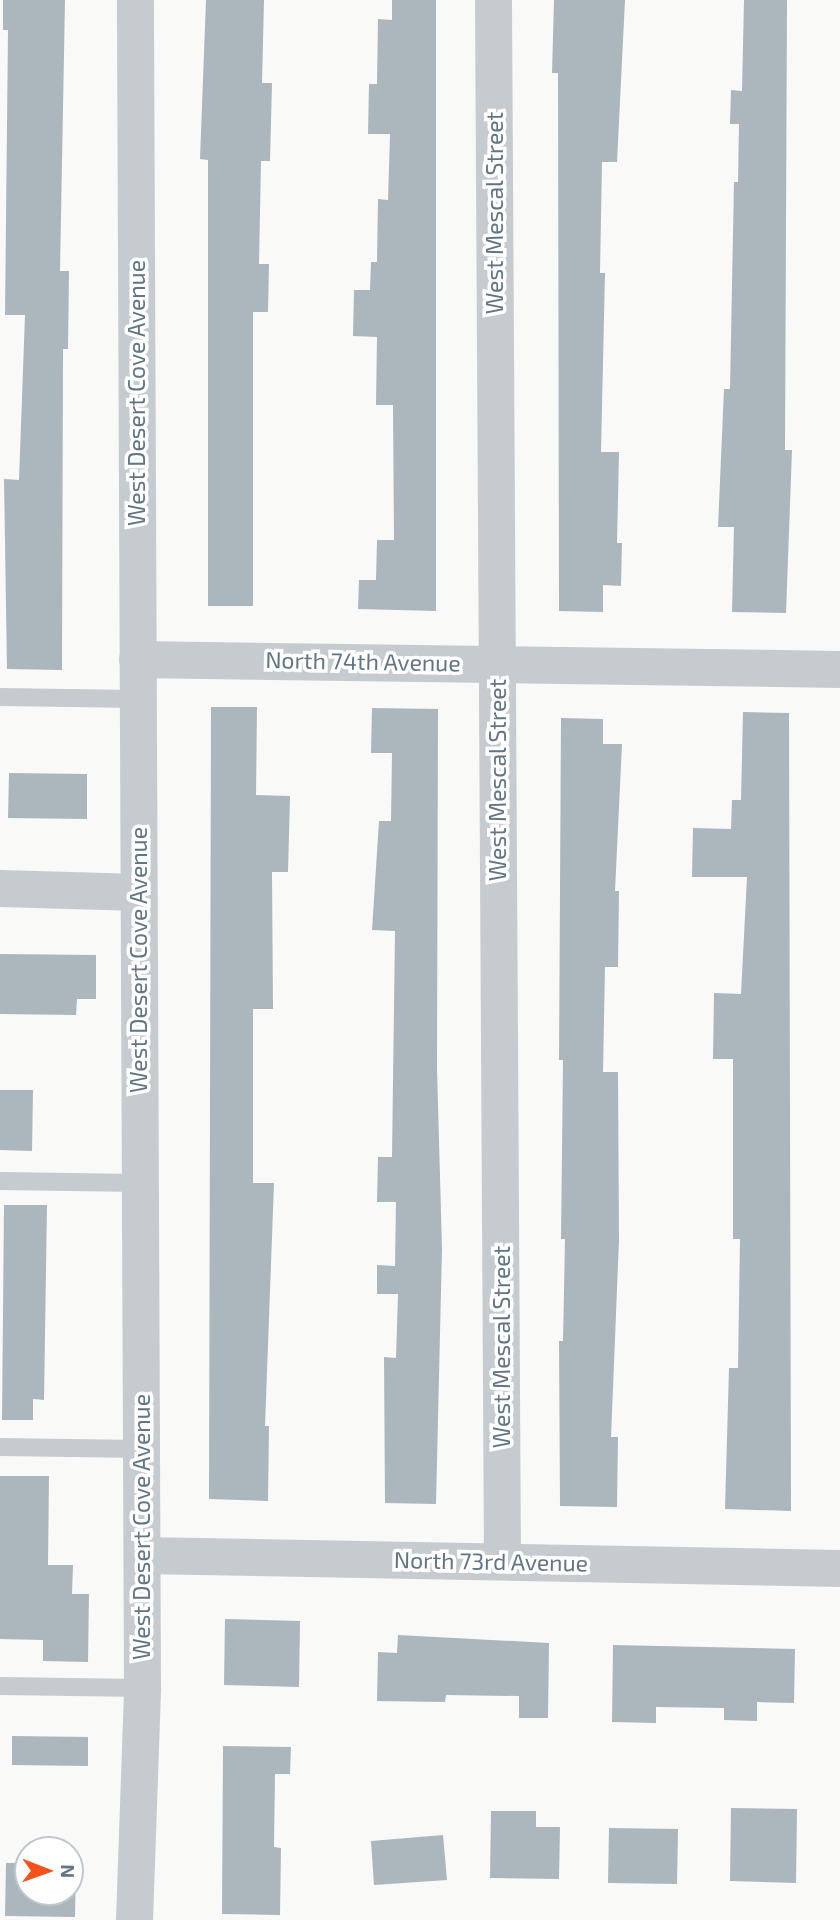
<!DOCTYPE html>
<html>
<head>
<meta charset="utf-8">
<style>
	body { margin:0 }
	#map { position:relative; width:840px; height:1920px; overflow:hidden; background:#f9f9f7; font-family:"Exo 2",sans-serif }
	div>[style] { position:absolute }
	.building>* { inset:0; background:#acb6bd }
	.service>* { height:18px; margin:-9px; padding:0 9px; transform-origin:9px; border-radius:9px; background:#c6cbcf }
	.minor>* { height:37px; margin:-18.5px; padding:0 18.5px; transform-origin:18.5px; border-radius:18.5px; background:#c6cbcf }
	span { translate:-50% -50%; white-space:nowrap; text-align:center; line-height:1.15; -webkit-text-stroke:7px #fff; paint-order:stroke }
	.street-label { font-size:23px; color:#617585 }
	.north { position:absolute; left:14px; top:1836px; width:70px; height:70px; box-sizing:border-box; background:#fff; border:2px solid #c0c8ce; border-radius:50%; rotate:91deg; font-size:19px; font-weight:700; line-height:28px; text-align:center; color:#617585 }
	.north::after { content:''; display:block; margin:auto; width:24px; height:32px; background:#f5511b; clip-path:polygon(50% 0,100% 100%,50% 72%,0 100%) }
</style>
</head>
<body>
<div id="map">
	<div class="building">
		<i style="clip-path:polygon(3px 0,65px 0,60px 271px,69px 271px,68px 349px,63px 349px,62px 670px,7px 669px,4px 479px,19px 480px,25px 315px,5px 315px,8px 30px,3px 30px)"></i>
		<i style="clip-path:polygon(206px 0,264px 0,262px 83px,272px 83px,270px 161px,261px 161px,259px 264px,269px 264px,268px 312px,253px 312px,253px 606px,208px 606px,208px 160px,200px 159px)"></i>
		<i style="clip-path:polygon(392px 0,436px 0,436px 611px,358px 609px,359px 580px,376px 580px,377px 540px,394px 540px,393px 405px,376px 405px,377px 337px,353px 336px,354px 290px,370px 290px,371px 262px,377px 262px,378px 199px,388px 200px,390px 134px,368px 134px,369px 84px,377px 84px,378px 19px,392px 20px)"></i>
		<i style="clip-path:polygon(554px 0,625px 0,617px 162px,602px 162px,600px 273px,605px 273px,601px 452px,619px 452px,617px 543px,622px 543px,621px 586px,603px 585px,603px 612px,559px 611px,558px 73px,552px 73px)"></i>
		<i style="clip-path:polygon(744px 0,787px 0,785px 450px,792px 450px,786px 613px,732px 612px,734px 527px,718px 527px,724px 389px,730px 389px,734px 182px,738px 182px,739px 124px,730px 124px,731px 90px,742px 91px)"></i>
		<i style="clip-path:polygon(211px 707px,257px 707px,256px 795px,290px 796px,288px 872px,272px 872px,273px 1009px,253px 1009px,253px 1183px,274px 1183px,265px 1426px,269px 1426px,268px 1501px,209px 1499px)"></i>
		<i style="clip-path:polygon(372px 708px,438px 709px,437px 1068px,442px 1249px,436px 1504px,385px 1503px,384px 1357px,396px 1358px,398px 1294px,377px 1294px,377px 1265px,395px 1266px,396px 1202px,377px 1202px,378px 1157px,392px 1157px,395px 931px,372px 930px,379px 821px,391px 821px,392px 753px,371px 753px)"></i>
		<i style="clip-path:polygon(743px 712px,789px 713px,791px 1511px,725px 1509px,729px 1368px,738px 1368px,740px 1239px,733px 1239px,733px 1059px,713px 1059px,714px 993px,741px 994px,747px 877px,692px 877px,693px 828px,731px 829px,732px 800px,741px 800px)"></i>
		<i style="clip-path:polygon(561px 718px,603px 719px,603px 744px,622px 744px,615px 891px,619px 891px,618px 967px,605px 967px,603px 1072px,618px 1072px,619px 1240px,611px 1437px,618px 1437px,617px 1507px,560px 1506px,559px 1341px,563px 1341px,565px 1239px,561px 1239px,563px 1060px,559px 1060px)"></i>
		<i style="clip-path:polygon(9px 773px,87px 774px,87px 819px,8px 818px)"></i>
		<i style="clip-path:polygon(0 954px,96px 955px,96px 999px,77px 999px,76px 1015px,0 1014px)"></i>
		<i style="clip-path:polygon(0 1090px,33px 1090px,32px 1151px,0 1150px)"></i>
		<i style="clip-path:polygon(4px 1205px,47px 1205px,44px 1400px,33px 1399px,33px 1420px,2px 1420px)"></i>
		<i style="clip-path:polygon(0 1476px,49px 1476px,48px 1565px,73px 1565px,72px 1594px,89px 1594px,88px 1662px,43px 1661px,43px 1640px,0 1639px)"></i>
		<i style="clip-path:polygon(225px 1619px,300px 1621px,299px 1687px,224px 1685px)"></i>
		<i style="clip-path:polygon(398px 1635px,549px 1643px,548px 1718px,519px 1718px,519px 1696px,446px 1695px,445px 1702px,377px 1701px,378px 1652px,397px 1653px)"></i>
		<i style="clip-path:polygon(613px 1645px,795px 1649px,794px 1703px,757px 1702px,757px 1721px,724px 1720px,724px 1708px,656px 1707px,656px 1723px,612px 1722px)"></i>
		<i style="clip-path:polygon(12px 1736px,88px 1737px,88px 1766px,12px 1765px)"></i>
		<i style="clip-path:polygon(223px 1746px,291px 1747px,290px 1774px,275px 1774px,274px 1847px,281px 1848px,280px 1915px,222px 1914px)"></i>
		<i style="clip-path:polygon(731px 1808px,797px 1809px,796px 1883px,730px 1881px)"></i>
		<i style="clip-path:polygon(491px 1811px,536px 1811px,536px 1827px,560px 1827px,559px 1879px,490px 1878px)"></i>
		<i style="clip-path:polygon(609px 1828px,678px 1829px,677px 1884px,608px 1883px)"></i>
		<i style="clip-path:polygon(443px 1835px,447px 1880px,374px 1885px,371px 1841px)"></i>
		<i style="clip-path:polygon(6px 1863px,28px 1863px,28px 1892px,70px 1892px,70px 1864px,76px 1864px,75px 1917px,5px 1916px)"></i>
	</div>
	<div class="service">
		<i style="left:0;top:697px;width:137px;rotate:0.8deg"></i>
		<i style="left:0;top:1181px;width:140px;rotate:0.8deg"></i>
		<i style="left:0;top:1447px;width:141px;rotate:0.8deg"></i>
		<i style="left:0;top:1686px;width:142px;rotate:0.8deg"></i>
	</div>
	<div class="minor">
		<i style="left:493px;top:0;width:1561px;rotate:89.67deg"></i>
		<i style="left:137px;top:659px;width:703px;rotate:0.81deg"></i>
		<i style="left:0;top:888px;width:138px;rotate:1.7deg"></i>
		<i style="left:142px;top:1555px;width:698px;rotate:1.07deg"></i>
		<i style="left:134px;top:1920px;width:232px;rotate:-88deg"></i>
		<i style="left:142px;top:1688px;width:1688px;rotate:-90.24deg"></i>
	</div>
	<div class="street-label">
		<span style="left:494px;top:213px;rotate:-90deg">West Mescal Street</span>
		<span style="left:136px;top:393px;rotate:-90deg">West Desert Cove Avenue</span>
		<span style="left:363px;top:661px;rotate:1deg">North 74th Avenue</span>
		<span style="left:497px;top:780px;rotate:-90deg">West Mescal Street</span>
		<span style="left:138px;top:960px;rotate:-90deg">West Desert Cove Avenue</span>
		<span style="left:501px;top:1347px;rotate:-90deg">West Mescal Street</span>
		<span style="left:141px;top:1527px;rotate:-90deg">West Desert Cove Avenue</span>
		<span style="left:491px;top:1561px;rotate:1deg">North 73rd Avenue</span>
	</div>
	<div class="north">N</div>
</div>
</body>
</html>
